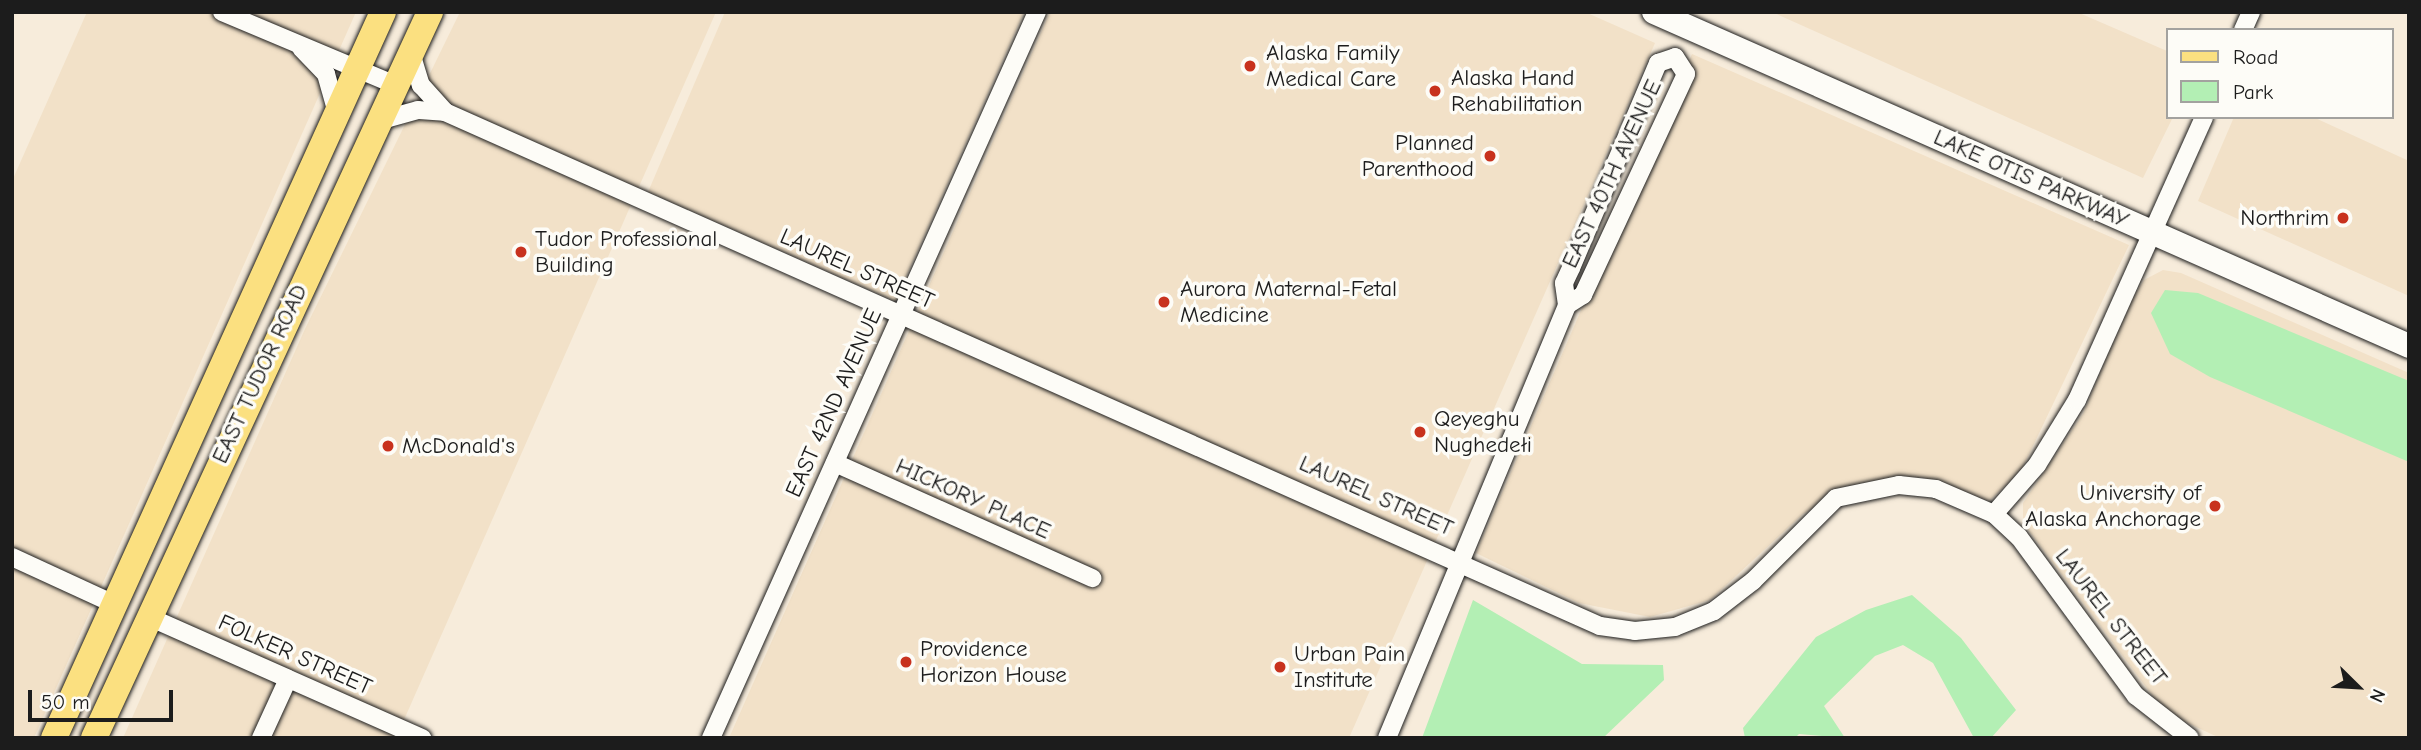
<!DOCTYPE html>
<html>
<head>
<meta charset="utf-8">
<style>
	body { margin:0 }
	#map { position:relative; width:2421px; height:750px; overflow:hidden; background:#f7ecdb; font-family:"Comic Neue",sans-serif }
	div>[style] { position:absolute }
	.built>* { inset:0; background:#f2e1c8 }
	.green>* { inset:0; background:#b3efb4 }
	.roads { filter:drop-shadow(0 0 2px #1c1c1c) drop-shadow(0 0 2px #1c1c1c) }
	.street>* { height:18px; margin:-9px; padding:0 9px; transform-origin:9px; border-radius:9px; background:#fdfcf7 }
	.secondary>* { height:24px; margin:-12px; padding:0 12px; transform-origin:12px; border-radius:12px; background:#fdfcf7 }
	.primary>* { height:26px; margin:-13px; padding:0 13px; transform-origin:13px; border-radius:13px; background:#fbe080 }
	.dots>* { width:19px; height:19px; translate:-50% -50%; box-sizing:border-box; border:4px solid #fdfcf7; border-radius:50% }
	span { translate:-50% -50%; white-space:nowrap; text-align:center; line-height:1.15; -webkit-text-stroke:7px #fdfcf7; paint-order:stroke }
	.poi-label { font-size:23px; color:#1c1c1c }
	.left { translate:0 -50%; text-align:left }
	.right { translate:-100% -50%; text-align:right }
	.street-label { font-size:23px; color:#1c1c1c }
	.frame { position:absolute; inset:0; border:14px solid #1c1c1c; pointer-events:none }
	.legend { position:absolute; left:2166px; top:28px; width:228px; height:91px; box-sizing:border-box; background:#fdfcf7; border:2px solid #a3a29f; margin:0; padding:9px 12px; list-style:none; font-size:21px; color:#1c1c1c }
	.legend li { display:flex; align-items:center; gap:14px; height:35px }
	.legend b { width:35px; border:2px solid #a3a29f }
	.north { position:absolute; left:2323px; top:652px; width:70px; height:70px; -webkit-text-stroke:5px #fdfcf7; paint-order:stroke; rotate:114deg; font-size:19px; font-weight:700; line-height:28px; text-align:center; color:#1c1c1c }
	.north::after { content:''; display:block; margin:auto; width:24px; height:32px; background:#1c1c1c; clip-path:polygon(50% 0,100% 100%,50% 72%,0 100%) }
	.scale { position:absolute; left:28px; top:690px; width:145px; height:32px; box-sizing:border-box; border:4px solid #1c1c1c; border-top:0; padding-left:9px; font-size:21px; line-height:24px; white-space:nowrap; color:#1c1c1c; -webkit-text-stroke:5px #fdfcf7; paint-order:stroke }
</style>
</head>
<body>
<div id="map">
	<div class="built">
		<i style="clip-path:polygon(87px 12px,356px 12px,34px 738px,12px 738px,12px 181px)"></i>
		<i style="clip-path:polygon(460px 12px,716px 12px,396px 738px,123px 738px,305px 329px)"></i>
		<i style="clip-path:polygon(725px 12px,1024px 12px,895px 301px,648px 192px)"></i>
		<i style="clip-path:polygon(1050px 12px,1585px 12px,1655px 43px,1349px 738px,729px 738px)"></i>
		<i style="clip-path:polygon(1772px 12px,2077px 12px,2167px 51px,2167px 117px,2173px 117px,2143px 178px)"></i>
		<i style="clip-path:polygon(1692px 54px,2129px 245px,2021px 471px,1989px 501px,1921px 477px,1858px 486px,1803px 514px,1710px 600px,1650px 617px,1579px 603px,1476px 553px)"></i>
		<i style="clip-path:polygon(2234px 117px,2313px 117px,2409px 161px,2409px 296px,2198px 201px)"></i>
		<i style="clip-path:polygon(2163px 270px,2181px 273px,2409px 373px,2409px 738px,2220px 738px,2183px 721px,2155px 699px,2023px 523px,2023px 503px,2083px 414px,2128px 305px,2144px 280px)"></i>
	</div>
	<div class="green">
		<i style="clip-path:polygon(2165px 290px,2198px 293px,2409px 381px,2409px 462px,2210px 377px,2170px 354px,2151px 313px)"></i>
		<i style="clip-path:polygon(1912px 595px,1961px 638px,2016px 710px,1991px 738px,1974px 738px,1933px 663px,1903px 645px,1875px 656px,1824px 706px,1845px 738px,1799px 734px,1795px 738px,1745px 738px,1743px 728px,1816px 637px,1866px 610px)"></i>
		<i style="clip-path:polygon(1473px 600px,1582px 664px,1663px 665px,1664px 680px,1603px 738px,1422px 738px)"></i>
	</div>
	<div class="roads">
		<div class="street">
			<i style="left:222px;top:12px;width:189px;rotate:22.8deg"></i>
			<i style="left:2243px;top:30px;width:20px;rotate:-66deg"></i>
			<i style="left:301px;top:48px;width:36px;rotate:46deg"></i>
			<i style="left:326px;top:74px;width:41px;rotate:74.2deg"></i>
			<i style="left:411px;top:53px;width:34px;rotate:73deg"></i>
			<i style="left:421px;top:85px;width:36px;rotate:48deg"></i>
			<i style="left:445px;top:112px;width:1264px;rotate:23.99deg"></i>
			<i style="left:1600px;top:626px;width:35px;rotate:8deg"></i>
			<i style="left:1635px;top:631px;width:40px;rotate:-5.7deg"></i>
			<i style="left:1675px;top:627px;width:42px;rotate:-22.3deg"></i>
			<i style="left:1714px;top:611px;width:49px;rotate:-37.6deg"></i>
			<i style="left:1753px;top:581px;width:117px;rotate:-45deg"></i>
			<i style="left:1836px;top:498px;width:64px;rotate:-11.7deg"></i>
			<i style="left:1899px;top:485px;width:37px;rotate:6deg"></i>
			<i style="left:1936px;top:489px;width:63px;rotate:23.3deg"></i>
			<i style="left:1994px;top:514px;width:34px;rotate:43deg"></i>
			<i style="left:2019px;top:537px;width:197px;rotate:53.7deg"></i>
			<i style="left:2136px;top:696px;width:68px;rotate:37.9deg"></i>
			<i style="left:378px;top:121px;width:41px;rotate:-15.4deg"></i>
			<i style="left:418px;top:110px;width:27px;rotate:4deg"></i>
			<i style="left:1567px;top:305px;width:19px;rotate:-32deg"></i>
			<i style="left:1583px;top:295px;width:244px;rotate:-65deg"></i>
			<i style="left:1686px;top:74px;width:20px;rotate:-123deg"></i>
			<i style="left:835px;top:463px;width:282px;rotate:24.1deg"></i>
			<i style="left:1994px;top:514px;width:65px;rotate:-48.7deg"></i>
			<i style="left:2037px;top:465px;width:76px;rotate:-58.4deg"></i>
			<i style="left:2077px;top:400px;width:310px;rotate:-65.8deg"></i>
			<i style="left:12px;top:557px;width:112px;rotate:24.7deg"></i>
			<i style="left:149px;top:617px;width:299px;rotate:23.9deg"></i>
			<i style="left:261px;top:738px;width:65px;rotate:-65.4deg"></i>
			<i style="left:711px;top:738px;width:796px;rotate:-65.82deg"></i>
			<i style="left:1387px;top:738px;width:469px;rotate:-67.4deg"></i>
			<i style="left:1567px;top:305px;width:22px;rotate:-98deg"></i>
			<i style="left:1564px;top:283px;width:17px;rotate:-65deg"></i>
			<i style="left:1571px;top:268px;width:223px;rotate:-67deg"></i>
			<i style="left:1658px;top:63px;width:18px;rotate:-19deg"></i>
		</div>
		<div class="secondary">
			<i style="left:1654px;top:12px;width:826px;rotate:23.86deg"></i>
		</div>
		<div class="primary">
			<i style="left:54px;top:738px;width:797px;rotate:-65.62deg"></i>
			<i style="left:94px;top:738px;width:800px;rotate:-65.16deg"></i>
		</div>
	</div>
	<div class="dots">
		<i style="left:1250px;top:66px;background:#c8321e"></i>
		<i style="left:1435px;top:91px;background:#c8321e"></i>
		<i style="left:1490px;top:156px;background:#c8321e"></i>
		<i style="left:2343px;top:218px;background:#c8321e"></i>
		<i style="left:521px;top:252px;background:#c8321e"></i>
		<i style="left:1164px;top:302px;background:#c8321e"></i>
		<i style="left:1420px;top:432px;background:#c8321e"></i>
		<i style="left:388px;top:446px;background:#c8321e"></i>
		<i style="left:2215px;top:506px;background:#c8321e"></i>
		<i style="left:906px;top:662px;background:#c8321e"></i>
		<i style="left:1280px;top:667px;background:#c8321e"></i>
	</div>
	<div class="poi-label">
		<span class="left" style="left:1266px;top:66px">Alaska Family<br>Medical Care</span>
		<span class="left" style="left:1451px;top:91px">Alaska Hand<br>Rehabilitation</span>
		<span class="right" style="left:1474px;top:156px">Planned<br>Parenthood</span>
		<span class="right" style="left:2329px;top:218px">Northrim</span>
		<span class="left" style="left:535px;top:252px">Tudor Professional<br>Building</span>
		<span class="left" style="left:1180px;top:302px">Aurora Maternal-Fetal<br>Medicine</span>
		<span class="left" style="left:1434px;top:432px">Qeyeghu<br>Nughedełi</span>
		<span class="left" style="left:402px;top:446px">McDonald's</span>
		<span class="right" style="left:2201px;top:506px">University of<br>Alaska Anchorage</span>
		<span class="left" style="left:920px;top:662px">Providence<br>Horizon House</span>
		<span class="left" style="left:1294px;top:667px">Urban Pain<br>Institute</span>
	</div>
	<div class="street-label">
		<span style="left:1612px;top:174px;rotate:-65deg">EAST 40TH AVENUE</span>
		<span style="left:2031px;top:179px;rotate:24deg">LAKE OTIS PARKWAY</span>
		<span style="left:857px;top:269px;rotate:24deg">LAUREL STREET</span>
		<span style="left:260px;top:374px;rotate:-65deg">EAST TUDOR ROAD</span>
		<span style="left:834px;top:403px;rotate:-66deg">EAST 42ND AVENUE</span>
		<span style="left:1376px;top:496px;rotate:24deg">LAUREL STREET</span>
		<span style="left:973px;top:499px;rotate:24deg">HICKORY PLACE</span>
		<span style="left:2111px;top:617px;rotate:52deg">LAUREL STREET</span>
		<span style="left:295px;top:655px;rotate:24deg">FOLKER STREET</span>
	</div>
	<div class="frame"></div>
	<ul class="legend">
	<li><b style="height:9px;background:#fbe080"></b>Road</li>
	<li><b style="height:19px;background:#b3efb4"></b>Park</li>
	</ul>
	<div class="north">N</div>
	<div class="scale">50 m</div>
</div>
</body>
</html>
